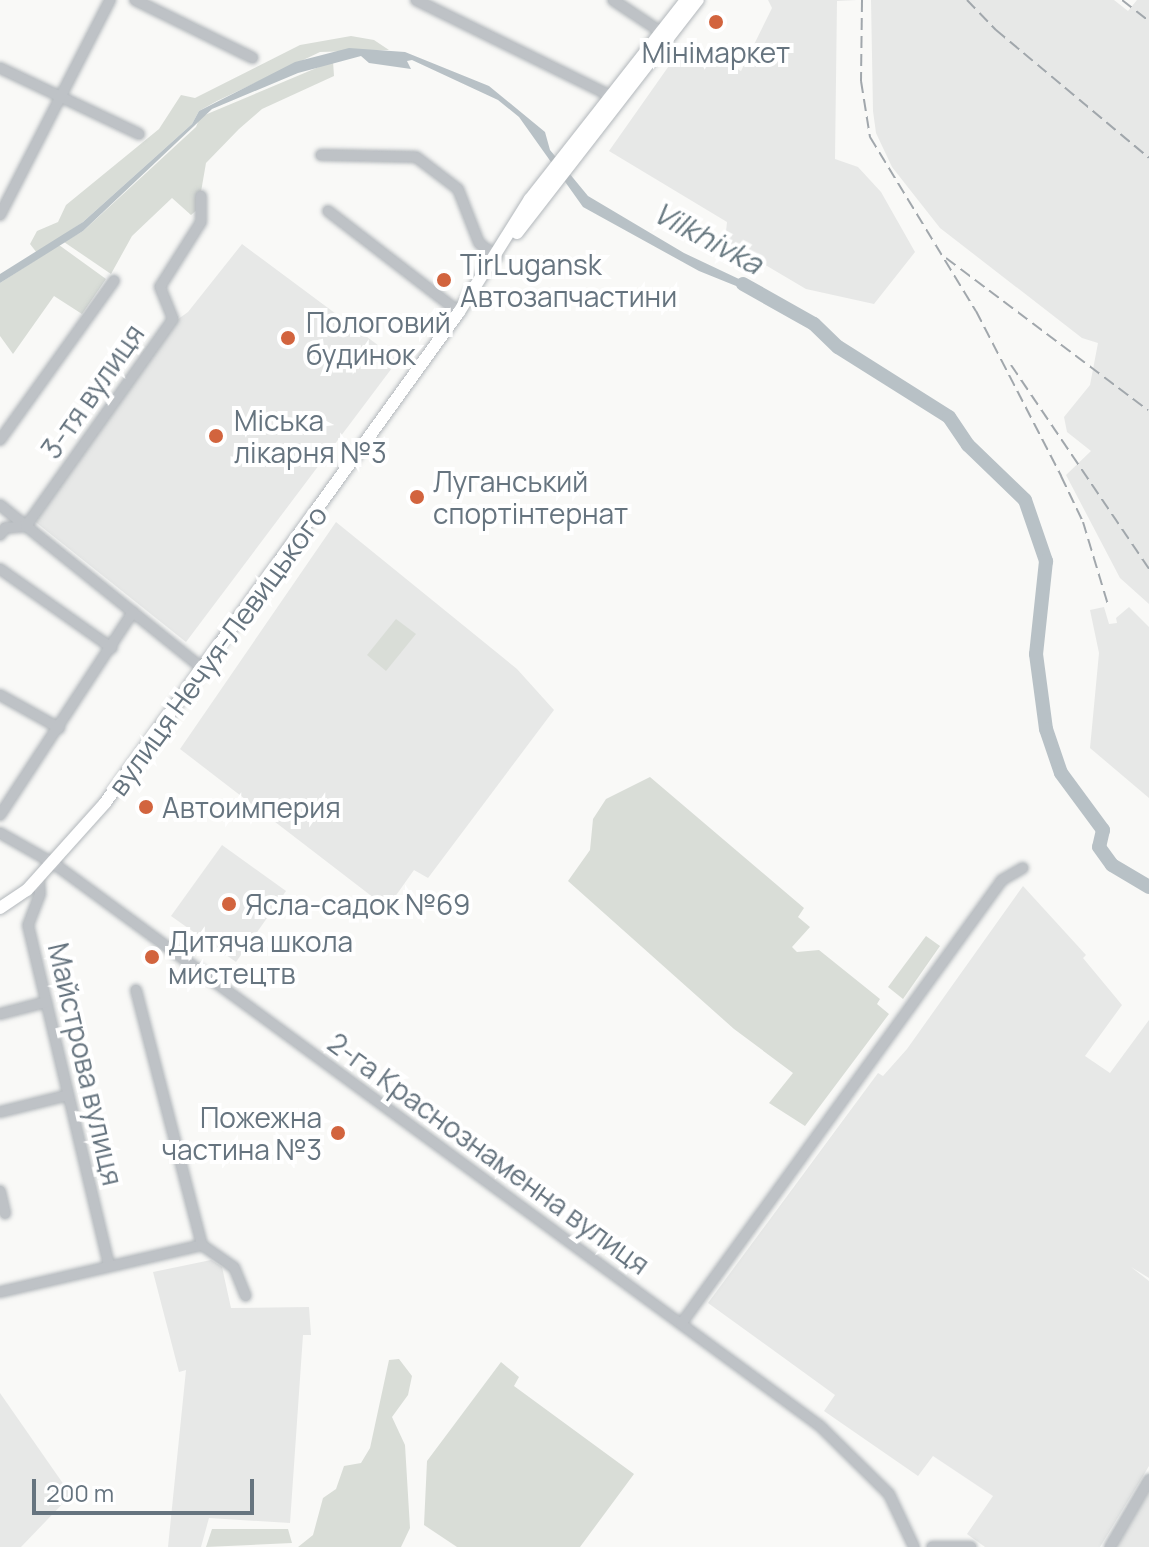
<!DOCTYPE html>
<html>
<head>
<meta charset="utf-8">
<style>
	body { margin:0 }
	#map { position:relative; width:1149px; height:1547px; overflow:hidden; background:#f9f9f7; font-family:Manrope,sans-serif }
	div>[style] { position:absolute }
	.built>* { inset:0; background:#e7e8e7 }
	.green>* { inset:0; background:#d9ddd7 }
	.water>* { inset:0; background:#b8c1c6 }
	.river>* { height:14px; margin:-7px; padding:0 7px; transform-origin:7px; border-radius:7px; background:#b8c1c6 }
	.roads { filter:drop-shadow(0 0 2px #b2b7bb) drop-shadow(0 0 2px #b2b7bb) }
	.minor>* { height:10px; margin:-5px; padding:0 5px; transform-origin:5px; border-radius:5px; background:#bec2c6 }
	.major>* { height:12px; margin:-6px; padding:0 6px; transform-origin:6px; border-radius:6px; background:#fff }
	.rail>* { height:2px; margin-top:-1px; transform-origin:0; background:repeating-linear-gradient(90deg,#a1a7ac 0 12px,transparent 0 18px) }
	.dots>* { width:22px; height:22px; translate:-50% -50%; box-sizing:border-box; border:4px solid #fff; border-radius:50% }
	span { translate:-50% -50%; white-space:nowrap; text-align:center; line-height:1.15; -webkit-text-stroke:8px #fff; paint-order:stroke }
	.poi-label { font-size:28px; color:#66747f }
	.left { translate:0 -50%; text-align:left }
	.right { translate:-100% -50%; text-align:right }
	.street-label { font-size:28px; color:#66747f }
	.water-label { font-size:30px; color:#677880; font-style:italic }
	.scale { position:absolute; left:32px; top:1479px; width:222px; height:36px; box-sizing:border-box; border:4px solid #66747f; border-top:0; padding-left:10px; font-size:24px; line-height:28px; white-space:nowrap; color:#66747f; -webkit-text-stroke:6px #fff; paint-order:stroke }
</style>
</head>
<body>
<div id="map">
	<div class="built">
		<i style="clip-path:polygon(768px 0,857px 0,837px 1px,835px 159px,858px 167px,881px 192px,915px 252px,874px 304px,806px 289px,725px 241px,727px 222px,609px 151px,685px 43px,741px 71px,772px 8px)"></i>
		<i style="clip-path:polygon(871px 0,1114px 0,1128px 11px,1137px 0,1149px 0,1149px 604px,1120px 578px,1066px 475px,1091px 451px,1067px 432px,1064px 417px,1090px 385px,1098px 343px,1082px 338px,940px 228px,892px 167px,876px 133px,873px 111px)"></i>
		<i style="clip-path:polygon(242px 244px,398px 360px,186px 642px,33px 520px,174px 322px,188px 312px)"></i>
		<i style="clip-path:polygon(336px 522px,517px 669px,554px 710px,428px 878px,414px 870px,387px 908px,180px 749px)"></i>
		<i style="clip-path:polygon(1104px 607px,1109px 624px,1117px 623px,1116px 618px,1129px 607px,1149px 627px,1149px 798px,1090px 748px,1099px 653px,1090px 610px)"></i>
		<i style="clip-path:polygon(222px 845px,286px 891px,236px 962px,171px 916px)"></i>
		<i style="clip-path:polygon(1023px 886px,1086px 955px,1083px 958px,1122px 1005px,1085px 1056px,1110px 1073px,1149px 1020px,1149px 1278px,1131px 1267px,1149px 1281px,1149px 1466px,1100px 1547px,985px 1547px,967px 1534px,993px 1496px,933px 1456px,918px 1476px,824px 1411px,835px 1395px,708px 1303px,878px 1073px,883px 1076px,907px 1049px)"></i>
		<i style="clip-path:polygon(211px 1260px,222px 1267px,231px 1308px,309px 1307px,311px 1335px,303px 1335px,290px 1523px,209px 1518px,201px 1547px,168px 1547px,186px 1370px,179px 1372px,153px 1272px)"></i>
		<i style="clip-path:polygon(0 1393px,71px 1495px,21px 1547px,0 1547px)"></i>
		<i style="clip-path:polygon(1149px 1490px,1149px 1547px,1115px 1547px)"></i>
	</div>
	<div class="green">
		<i style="clip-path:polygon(351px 36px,374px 40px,389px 50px,320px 52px,217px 101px,199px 111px,192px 124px,83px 222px,37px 253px,30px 244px,37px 231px,58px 222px,66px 205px,159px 129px,181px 95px,195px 98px,300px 45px)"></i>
		<i style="clip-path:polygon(333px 61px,334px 76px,262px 109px,239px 129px,206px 163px,198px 209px,191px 215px,172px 198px,132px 236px,111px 274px,64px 242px,83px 231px,196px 127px,200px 117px)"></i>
		<i style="clip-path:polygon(59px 245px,106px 279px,82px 314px,54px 296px,13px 354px,0 336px,0 283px)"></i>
		<i style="clip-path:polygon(396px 619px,416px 634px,386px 671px,367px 655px)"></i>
		<i style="clip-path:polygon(650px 777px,804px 908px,798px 917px,810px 927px,792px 947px,797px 952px,819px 950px,880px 999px,877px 1004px,889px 1014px,805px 1126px,769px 1103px,793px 1073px,734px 1029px,568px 881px,590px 850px,593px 819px,606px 799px)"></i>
		<i style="clip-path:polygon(926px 936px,940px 946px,903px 999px,888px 987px)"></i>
		<i style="clip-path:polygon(399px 1359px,412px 1376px,408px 1395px,392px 1417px,405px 1445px,410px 1528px,401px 1547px,298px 1547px,313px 1535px,323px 1498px,336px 1489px,344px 1466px,361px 1463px,370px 1448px,389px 1360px)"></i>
		<i style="clip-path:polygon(501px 1362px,519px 1377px,514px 1386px,634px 1474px,580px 1547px,457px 1547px,424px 1525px,427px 1461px)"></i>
		<i style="clip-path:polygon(212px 1529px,288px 1529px,292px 1543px,206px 1547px)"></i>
	</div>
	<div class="water">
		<i style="clip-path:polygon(349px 48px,405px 52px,489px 86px,545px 132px,550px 150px,588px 196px,684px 253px,758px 288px,756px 294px,699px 271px,583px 207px,519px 117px,498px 100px,412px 60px,407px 61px,411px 69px,369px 63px,361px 56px,298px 73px,212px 109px,83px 231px,0 283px,0 274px,83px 222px,192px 124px,199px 111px,295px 62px)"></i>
	</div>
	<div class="river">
		<i style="left:743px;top:284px;width:81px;rotate:29.4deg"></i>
		<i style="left:814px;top:324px;width:33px;rotate:44deg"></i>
		<i style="left:838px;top:347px;width:131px;rotate:32.2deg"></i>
		<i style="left:949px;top:417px;width:34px;rotate:56deg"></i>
		<i style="left:968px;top:445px;width:79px;rotate:44deg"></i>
		<i style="left:1025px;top:500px;width:65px;rotate:71deg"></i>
		<i style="left:1046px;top:561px;width:94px;rotate:96.1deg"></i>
		<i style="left:1036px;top:654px;width:76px;rotate:82.4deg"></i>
		<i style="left:1046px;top:729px;width:46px;rotate:71.2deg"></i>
		<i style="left:1061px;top:773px;width:71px;rotate:53.6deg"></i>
		<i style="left:1103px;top:830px;width:17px;rotate:103deg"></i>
		<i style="left:1099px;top:847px;width:22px;rotate:54deg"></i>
		<i style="left:1112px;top:865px;width:43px;rotate:30.7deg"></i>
	</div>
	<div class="roads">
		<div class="minor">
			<i style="left:135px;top:0;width:131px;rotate:26.2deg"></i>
			<i style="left:416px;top:0;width:215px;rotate:26.2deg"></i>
			<i style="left:613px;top:0;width:58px;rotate:33.7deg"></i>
			<i style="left:0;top:68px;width:154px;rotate:25.4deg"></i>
			<i style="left:321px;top:155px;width:95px;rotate:1.2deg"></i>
			<i style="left:416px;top:157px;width:53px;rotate:37.3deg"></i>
			<i style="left:458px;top:189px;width:58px;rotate:68.7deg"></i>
			<i style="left:479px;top:243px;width:23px;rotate:38deg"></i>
			<i style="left:328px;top:211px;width:165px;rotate:37.6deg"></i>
			<i style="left:0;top:215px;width:242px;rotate:-62.9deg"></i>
			<i style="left:0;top:440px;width:196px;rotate:-54.4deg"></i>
			<i style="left:0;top:505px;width:261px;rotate:38.9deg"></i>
			<i style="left:0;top:535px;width:9px;rotate:-54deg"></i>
			<i style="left:5px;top:528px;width:21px;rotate:-5deg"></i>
			<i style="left:26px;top:526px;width:254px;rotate:-54.6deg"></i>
			<i style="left:173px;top:319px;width:35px;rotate:-112deg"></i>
			<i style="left:160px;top:287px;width:77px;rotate:-57.8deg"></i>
			<i style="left:201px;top:222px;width:26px;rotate:-90deg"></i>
			<i style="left:0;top:569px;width:137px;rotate:35.2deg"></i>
			<i style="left:0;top:695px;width:68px;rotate:29.2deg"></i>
			<i style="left:0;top:815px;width:243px;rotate:-56.8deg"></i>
			<i style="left:0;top:833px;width:61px;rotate:29.5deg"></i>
			<i style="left:53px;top:863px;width:951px;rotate:36.28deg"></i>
			<i style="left:820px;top:1426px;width:97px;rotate:44.6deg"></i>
			<i style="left:889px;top:1494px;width:59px;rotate:64.7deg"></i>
			<i style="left:39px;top:877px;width:17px;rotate:87deg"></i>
			<i style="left:40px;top:894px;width:33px;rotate:111deg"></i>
			<i style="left:28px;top:925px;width:349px;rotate:76.6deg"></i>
			<i style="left:136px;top:990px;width:263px;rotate:75.5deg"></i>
			<i style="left:0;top:1014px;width:48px;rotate:-14.6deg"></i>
			<i style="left:0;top:1112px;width:70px;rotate:-14deg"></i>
			<i style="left:0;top:1191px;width:23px;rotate:77deg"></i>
			<i style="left:0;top:1292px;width:207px;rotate:-13.1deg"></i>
			<i style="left:202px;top:1245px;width:39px;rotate:35deg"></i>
			<i style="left:234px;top:1267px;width:31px;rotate:68deg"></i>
			<i style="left:681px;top:1324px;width:548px;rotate:-54.13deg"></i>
			<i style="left:1002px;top:880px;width:24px;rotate:-30deg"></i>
			<i style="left:932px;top:1547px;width:39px"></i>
			<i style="left:1110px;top:1547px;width:78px;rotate:-59.8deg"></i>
		</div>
		<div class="major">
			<i style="left:517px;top:233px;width:295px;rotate:-52.2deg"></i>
			<i style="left:0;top:908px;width:32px;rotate:-34deg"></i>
			<i style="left:27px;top:890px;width:117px;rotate:-48.1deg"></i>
			<i style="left:105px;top:803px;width:605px;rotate:-54.21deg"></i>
			<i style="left:459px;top:312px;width:133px;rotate:-57.9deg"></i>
			<i style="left:530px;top:199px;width:253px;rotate:-51.9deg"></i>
		</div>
	</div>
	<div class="rail">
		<i style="left:862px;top:0;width:81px;rotate:90.7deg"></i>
		<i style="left:861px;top:81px;width:57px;rotate:80.9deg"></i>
		<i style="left:870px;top:137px;width:204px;rotate:58.7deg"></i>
		<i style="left:976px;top:311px;width:186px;rotate:62.7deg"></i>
		<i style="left:1061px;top:476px;width:51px;rotate:64.4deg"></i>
		<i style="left:1083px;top:522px;width:87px;rotate:73.2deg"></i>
		<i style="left:967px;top:0;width:42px;rotate:46deg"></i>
		<i style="left:996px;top:30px;width:199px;rotate:39.9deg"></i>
		<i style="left:1122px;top:0;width:34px;rotate:38deg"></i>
		<i style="left:946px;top:258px;width:253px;rotate:37deg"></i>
		<i style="left:1011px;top:365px;width:246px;rotate:55.9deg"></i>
	</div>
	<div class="dots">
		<i style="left:716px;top:22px;background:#d2643e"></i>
		<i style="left:444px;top:280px;background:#d2643e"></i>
		<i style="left:288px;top:338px;background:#d2643e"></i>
		<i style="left:216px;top:436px;background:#d2643e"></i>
		<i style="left:417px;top:497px;background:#d2643e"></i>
		<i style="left:146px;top:807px;background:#d2643e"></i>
		<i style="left:229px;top:904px;background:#d2643e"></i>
		<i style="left:152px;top:957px;background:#d2643e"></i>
		<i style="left:338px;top:1133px;background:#d2643e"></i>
	</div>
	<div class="poi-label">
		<span style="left:716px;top:52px">Мінімаркет</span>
		<span class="left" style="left:460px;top:280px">TirLugansk<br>Автозапчастини</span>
		<span class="left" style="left:306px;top:338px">Пологовий<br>будинок</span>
		<span class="left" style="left:234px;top:436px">Міська<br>лікарня №3</span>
		<span class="left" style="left:433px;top:497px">Луганський<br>спортінтернат</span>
		<span class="left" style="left:162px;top:807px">Автоимперия</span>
		<span class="left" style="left:245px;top:904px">Ясла-садок №69</span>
		<span class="left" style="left:168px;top:957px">Дитяча школа<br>мистецтв</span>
		<span class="right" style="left:322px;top:1133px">Пожежна<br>частина №3</span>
	</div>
	<div class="street-label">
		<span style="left:92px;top:391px;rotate:-55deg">3-тя вулиця</span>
		<span style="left:217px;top:650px;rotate:-54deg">вулиця Нечуя-Левицького</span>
		<span style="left:86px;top:1064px;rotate:77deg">Майстрова вулиця</span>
		<span style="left:489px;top:1153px;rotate:36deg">2-га Краснознаменна вулиця</span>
	</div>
	<div class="water-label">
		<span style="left:708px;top:238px;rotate:28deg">Vilkhivka</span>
	</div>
	<div class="scale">200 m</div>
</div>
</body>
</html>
